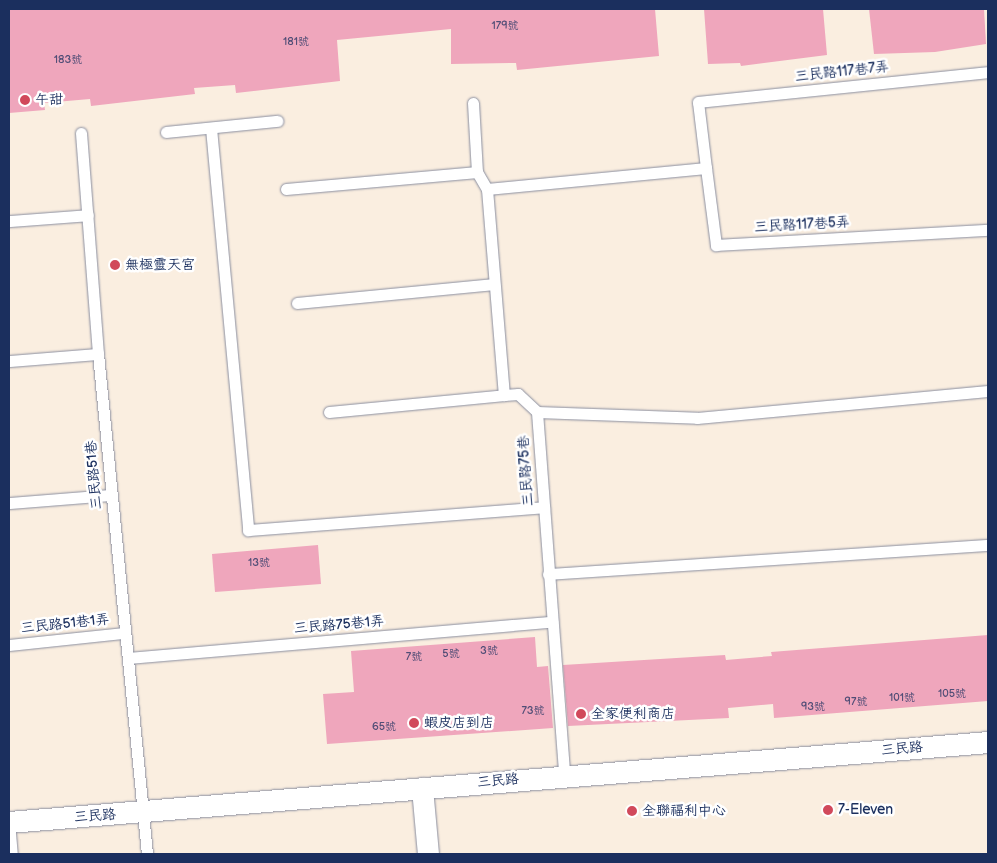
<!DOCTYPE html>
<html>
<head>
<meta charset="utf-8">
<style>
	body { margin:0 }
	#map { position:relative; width:997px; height:863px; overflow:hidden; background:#faeee0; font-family:"Balsamiq Sans","LXGW WenKai TC",sans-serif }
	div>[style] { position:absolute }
	.building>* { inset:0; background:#efa6bc }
	.roads { filter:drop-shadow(0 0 1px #8a8e9f) drop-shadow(0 0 1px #8a8e9f) }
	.lane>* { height:11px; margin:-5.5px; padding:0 5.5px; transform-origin:5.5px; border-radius:5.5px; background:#fff }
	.street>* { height:21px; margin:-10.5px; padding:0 10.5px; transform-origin:10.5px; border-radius:10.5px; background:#fff }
	.dots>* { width:14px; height:14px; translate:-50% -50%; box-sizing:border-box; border:2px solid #fff; border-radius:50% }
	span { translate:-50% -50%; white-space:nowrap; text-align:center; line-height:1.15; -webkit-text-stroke:5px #fff; paint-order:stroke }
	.number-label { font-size:11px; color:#504d76 }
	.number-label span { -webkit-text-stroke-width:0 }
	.street-label { font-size:14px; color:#1b2f5e }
	.poi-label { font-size:14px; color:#1b2f5e }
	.left { translate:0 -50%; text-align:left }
	.frame { position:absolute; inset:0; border:10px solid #1b2f5e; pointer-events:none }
</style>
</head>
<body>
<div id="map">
	<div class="building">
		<i style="clip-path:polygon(9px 9px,655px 9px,659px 56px,517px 70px,516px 63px,451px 64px,451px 29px,337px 40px,340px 81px,236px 93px,235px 85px,194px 88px,195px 94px,91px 106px,90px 99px,44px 103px,45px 110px,9px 113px)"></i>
		<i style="clip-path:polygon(704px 9px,823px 9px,827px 55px,741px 66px,740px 63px,708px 64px)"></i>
		<i style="clip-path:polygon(869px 9px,984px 9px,986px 44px,935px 52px,874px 54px)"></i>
		<i style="clip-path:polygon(318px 545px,321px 584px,215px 592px,212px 554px)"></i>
		<i style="clip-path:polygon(988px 635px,988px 701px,774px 718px,773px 704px,728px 708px,729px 718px,568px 726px,563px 665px,725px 655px,726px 660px,772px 656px,771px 652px)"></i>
		<i style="clip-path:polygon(535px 637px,537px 667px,548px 666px,553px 728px,327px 744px,323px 694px,354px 692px,351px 651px)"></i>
	</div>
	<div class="roads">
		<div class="lane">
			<i style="left:473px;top:103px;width:69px;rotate:86.7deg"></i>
			<i style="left:477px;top:172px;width:20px;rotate:60deg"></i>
			<i style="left:487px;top:189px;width:207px;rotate:85.3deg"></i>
			<i style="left:504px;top:395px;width:14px;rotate:-4deg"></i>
			<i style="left:518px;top:394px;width:26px;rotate:43deg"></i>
			<i style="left:537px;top:412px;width:364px;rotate:85.7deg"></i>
			<i style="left:211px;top:128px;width:404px;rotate:84.7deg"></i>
			<i style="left:248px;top:530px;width:297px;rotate:-4.4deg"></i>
			<i style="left:166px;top:132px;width:112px;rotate:-5.7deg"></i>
			<i style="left:81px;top:133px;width:222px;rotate:85.6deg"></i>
			<i style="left:98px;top:354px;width:502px;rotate:84.4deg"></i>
			<i style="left:706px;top:168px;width:66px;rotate:-96.9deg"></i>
			<i style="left:698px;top:102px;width:292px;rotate:-5.9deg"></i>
			<i style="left:286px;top:189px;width:192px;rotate:-5.1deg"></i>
			<i style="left:487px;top:189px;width:220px;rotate:-5.5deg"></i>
			<i style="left:706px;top:168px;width:78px;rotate:82.6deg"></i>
			<i style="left:716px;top:245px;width:272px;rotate:-3.2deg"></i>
			<i style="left:9px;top:221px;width:79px;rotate:-4.3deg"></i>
			<i style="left:297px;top:303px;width:198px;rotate:-5.5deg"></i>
			<i style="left:9px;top:361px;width:89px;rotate:-4.5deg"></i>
			<i style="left:329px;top:412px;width:176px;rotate:-5.5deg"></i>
			<i style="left:537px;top:412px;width:160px;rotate:2.1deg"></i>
			<i style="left:697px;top:418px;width:292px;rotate:-5.3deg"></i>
			<i style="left:9px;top:503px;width:102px;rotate:-4.5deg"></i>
			<i style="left:548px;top:574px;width:441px;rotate:-3.8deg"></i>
			<i style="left:9px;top:645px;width:116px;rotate:-6deg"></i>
			<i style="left:128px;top:658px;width:426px;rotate:-4.9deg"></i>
			<i style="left:9px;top:822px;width:32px;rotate:85deg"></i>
		</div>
		<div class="street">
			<i style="left:422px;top:788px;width:66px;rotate:84.8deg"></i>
			<i style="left:9px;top:822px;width:982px;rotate:-4.67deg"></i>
		</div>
	</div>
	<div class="dots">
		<i style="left:25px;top:100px;background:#d1495b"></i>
		<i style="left:115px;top:265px;background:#d1495b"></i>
		<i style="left:581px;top:714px;background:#d1495b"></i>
		<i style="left:414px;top:723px;background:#d1495b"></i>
		<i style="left:828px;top:810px;background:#d1495b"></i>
		<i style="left:632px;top:811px;background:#d1495b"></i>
	</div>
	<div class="number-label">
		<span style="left:505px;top:26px">179號</span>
		<span style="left:296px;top:42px">181號</span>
		<span style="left:68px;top:60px">183號</span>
		<span style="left:259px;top:563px">13號</span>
		<span style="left:489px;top:651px">3號</span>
		<span style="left:451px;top:654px">5號</span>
		<span style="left:414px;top:657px">7號</span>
		<span style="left:952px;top:694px">105號</span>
		<span style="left:902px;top:698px">101號</span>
		<span style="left:856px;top:702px">97號</span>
		<span style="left:813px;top:707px">93號</span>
		<span style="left:533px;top:711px">73號</span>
		<span style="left:384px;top:727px">65號</span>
	</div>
	<div class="street-label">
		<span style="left:842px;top:72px;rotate:-6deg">三民路117巷7弄</span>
		<span style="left:802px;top:225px;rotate:-3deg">三民路117巷5弄</span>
		<span style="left:526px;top:471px;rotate:-94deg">三民路75巷</span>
		<span style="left:94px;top:475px;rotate:-95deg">三民路51巷</span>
		<span style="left:65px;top:624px;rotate:-6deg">三民路51巷1弄</span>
		<span style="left:339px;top:625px;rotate:-5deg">三民路75巷1弄</span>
		<span style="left:902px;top:749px;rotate:-5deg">三民路</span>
		<span style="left:498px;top:781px;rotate:-5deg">三民路</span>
		<span style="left:95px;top:816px;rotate:-4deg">三民路</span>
	</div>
	<div class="poi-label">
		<span class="left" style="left:35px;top:100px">午甜</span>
		<span class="left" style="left:125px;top:265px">無極靈天宮</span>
		<span class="left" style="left:591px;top:714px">全家便利商店</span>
		<span class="left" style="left:424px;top:723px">蝦皮店到店</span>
		<span class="left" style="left:838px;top:810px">7-Eleven</span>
		<span class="left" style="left:642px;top:811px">全聯福利中心</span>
	</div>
	<div class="frame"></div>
</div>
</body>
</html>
